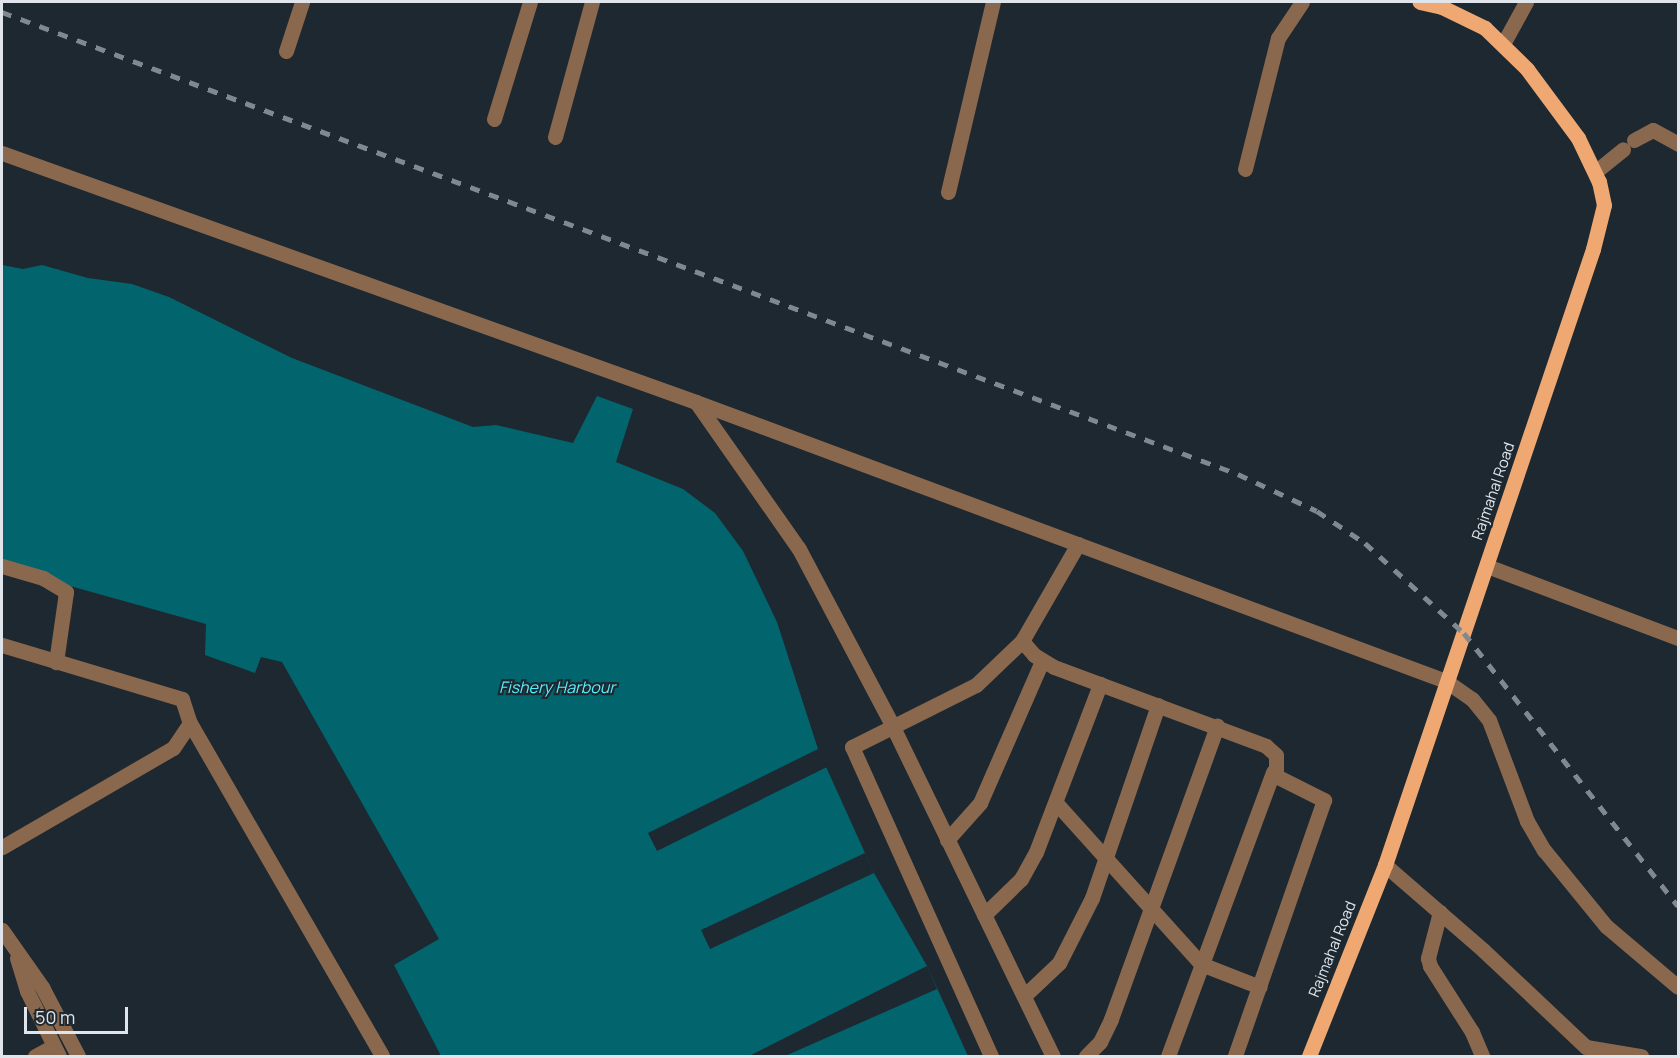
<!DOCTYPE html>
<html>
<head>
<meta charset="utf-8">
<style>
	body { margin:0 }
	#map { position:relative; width:1680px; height:1058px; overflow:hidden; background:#1d2830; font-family:Manrope,sans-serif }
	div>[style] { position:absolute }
	.water>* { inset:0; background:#02646c }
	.pier>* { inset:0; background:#1d2830 }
	.minor>* { height:15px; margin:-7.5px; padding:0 7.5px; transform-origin:7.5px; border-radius:7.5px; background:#8a684e }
	.major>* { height:15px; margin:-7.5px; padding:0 7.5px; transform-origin:7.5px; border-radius:7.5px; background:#f0a872 }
	.rail>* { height:4.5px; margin-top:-2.25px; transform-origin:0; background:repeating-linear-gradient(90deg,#818990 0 10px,transparent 0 20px) }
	span { translate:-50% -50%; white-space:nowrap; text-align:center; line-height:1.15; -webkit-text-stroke:4.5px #1d2830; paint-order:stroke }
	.street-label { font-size:15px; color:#dfe5eb }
	.water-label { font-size:16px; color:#57f0ff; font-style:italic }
	.frame { position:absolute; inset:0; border:3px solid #dfe5eb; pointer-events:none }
	.scale { position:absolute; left:24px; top:1007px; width:104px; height:27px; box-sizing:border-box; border:3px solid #dfe5eb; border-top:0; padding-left:8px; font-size:18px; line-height:21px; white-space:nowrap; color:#dfe5eb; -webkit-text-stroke:4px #1d2830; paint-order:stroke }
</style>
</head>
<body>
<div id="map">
	<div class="water">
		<i style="clip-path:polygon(2px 265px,23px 269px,42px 265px,88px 278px,132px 284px,169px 297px,292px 358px,473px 427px,496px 425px,573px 443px,597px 396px,633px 409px,616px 462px,683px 489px,715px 513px,743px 551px,777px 622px,818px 749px,874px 873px,927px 966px,968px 1056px,441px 1056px,394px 965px,439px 939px,282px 662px,261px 657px,255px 673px,205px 655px,206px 624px,2px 567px)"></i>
	</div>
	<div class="pier">
		<i style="clip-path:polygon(818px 749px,827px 767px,657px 851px,648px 833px)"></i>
		<i style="clip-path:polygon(865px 853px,874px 873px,710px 949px,701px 930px)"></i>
		<i style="clip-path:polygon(927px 966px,937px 989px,785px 1056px,749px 1056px)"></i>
	</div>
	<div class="minor">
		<i style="left:1503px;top:44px;width:48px;rotate:-61.3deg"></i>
		<i style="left:286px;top:51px;width:52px;rotate:-71.9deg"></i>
		<i style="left:494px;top:119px;width:122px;rotate:-72.9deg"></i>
		<i style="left:555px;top:137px;width:140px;rotate:-74.7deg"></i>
		<i style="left:1634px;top:140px;width:21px;rotate:-28deg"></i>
		<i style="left:1653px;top:130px;width:29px;rotate:29deg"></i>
		<i style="left:2px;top:153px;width:737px;rotate:19.74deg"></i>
		<i style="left:696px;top:402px;width:800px;rotate:20.41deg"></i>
		<i style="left:1446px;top:681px;width:32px;rotate:35deg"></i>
		<i style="left:1472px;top:699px;width:27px;rotate:51deg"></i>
		<i style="left:1489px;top:720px;width:108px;rotate:69.4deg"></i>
		<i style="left:1527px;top:821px;width:34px;rotate:60deg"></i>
		<i style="left:1544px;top:850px;width:98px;rotate:50.8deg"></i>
		<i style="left:1606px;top:926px;width:94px;rotate:40.3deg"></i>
		<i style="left:1245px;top:169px;width:135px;rotate:-75.9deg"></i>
		<i style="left:1278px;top:38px;width:43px;rotate:-56.3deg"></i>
		<i style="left:1595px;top:172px;width:36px;rotate:-39deg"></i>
		<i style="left:948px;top:192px;width:195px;rotate:-76.7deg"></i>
		<i style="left:696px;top:402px;width:179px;rotate:55deg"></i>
		<i style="left:799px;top:549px;width:199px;rotate:62.1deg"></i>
		<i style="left:892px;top:725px;width:368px;rotate:64.1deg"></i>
		<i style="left:2px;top:566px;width:43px;rotate:16.3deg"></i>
		<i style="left:43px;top:578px;width:27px;rotate:31deg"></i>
		<i style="left:66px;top:592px;width:71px;rotate:98.1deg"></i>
		<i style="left:1487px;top:566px;width:204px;rotate:20.7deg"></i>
		<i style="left:1022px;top:641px;width:18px;rotate:49deg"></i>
		<i style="left:1034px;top:655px;width:23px;rotate:31deg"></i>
		<i style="left:1054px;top:667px;width:226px;rotate:20.4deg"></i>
		<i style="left:1266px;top:746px;width:13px;rotate:42deg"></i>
		<i style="left:1276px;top:755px;width:21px;rotate:90deg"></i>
		<i style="left:1276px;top:776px;width:54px;rotate:26.6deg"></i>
		<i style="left:1324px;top:800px;width:271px;rotate:109.2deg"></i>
		<i style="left:2px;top:645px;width:188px;rotate:16.7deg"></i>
		<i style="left:182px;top:699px;width:25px;rotate:72deg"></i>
		<i style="left:190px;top:723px;width:30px;rotate:124deg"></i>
		<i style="left:173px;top:748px;width:198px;rotate:149.9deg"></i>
		<i style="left:190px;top:723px;width:384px;rotate:60deg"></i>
		<i style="left:1057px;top:804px;width:215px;rotate:48deg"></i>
		<i style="left:1201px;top:964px;width:63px;rotate:21.3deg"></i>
		<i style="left:947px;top:840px;width:50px;rotate:-48.3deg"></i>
		<i style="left:980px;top:803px;width:155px;rotate:-66.4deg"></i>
		<i style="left:1385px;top:865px;width:130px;rotate:40.9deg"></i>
		<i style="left:1483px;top:950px;width:141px;rotate:43.3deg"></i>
		<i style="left:1586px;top:1047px;width:56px;rotate:9.3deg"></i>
		<i style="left:1440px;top:912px;width:48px;rotate:104.6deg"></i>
		<i style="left:1428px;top:958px;width:8px;rotate:76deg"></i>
		<i style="left:1430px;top:966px;width:78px;rotate:57.5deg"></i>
		<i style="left:1472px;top:1032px;width:26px;rotate:67deg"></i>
		<i style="left:984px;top:915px;width:52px;rotate:-44.2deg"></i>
		<i style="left:1021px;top:879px;width:31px;rotate:-61deg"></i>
		<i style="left:1036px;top:852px;width:180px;rotate:-69.1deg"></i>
		<i style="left:2px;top:930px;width:70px;rotate:54.9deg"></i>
		<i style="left:42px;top:987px;width:78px;rotate:62.4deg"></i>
		<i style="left:17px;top:958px;width:34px;rotate:73deg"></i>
		<i style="left:27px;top:991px;width:72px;rotate:63.8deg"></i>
		<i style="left:1024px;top:996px;width:48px;rotate:-43.3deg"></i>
		<i style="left:1059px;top:963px;width:73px;rotate:-63.1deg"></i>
		<i style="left:1092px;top:898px;width:204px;rotate:-71.1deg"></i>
		<i style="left:35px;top:1056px;width:21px;rotate:-28deg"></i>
		<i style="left:991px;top:1056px;width:339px;rotate:-114.2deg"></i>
		<i style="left:852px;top:747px;width:139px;rotate:-26.6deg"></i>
		<i style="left:976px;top:685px;width:64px;rotate:-43.7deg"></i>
		<i style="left:1022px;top:641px;width:112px;rotate:-60deg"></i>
		<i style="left:1086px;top:1056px;width:20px;rotate:-45deg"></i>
		<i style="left:1100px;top:1042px;width:25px;rotate:-64deg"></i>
		<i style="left:1111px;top:1019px;width:312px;rotate:-70.1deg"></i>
		<i style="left:1168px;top:1056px;width:303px;rotate:-69.7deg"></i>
	</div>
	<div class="major">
		<i style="left:1309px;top:1056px;width:206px;rotate:-68.3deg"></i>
		<i style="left:1385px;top:865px;width:650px;rotate:-71.34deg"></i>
		<i style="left:1593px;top:249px;width:45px;rotate:-76deg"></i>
		<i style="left:1604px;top:205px;width:24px;rotate:-102deg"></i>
		<i style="left:1599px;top:182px;width:49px;rotate:-115.5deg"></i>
		<i style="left:1578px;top:138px;width:86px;rotate:-126.5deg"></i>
		<i style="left:1527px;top:69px;width:59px;rotate:-135.7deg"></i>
		<i style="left:1485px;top:28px;width:48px;rotate:-154deg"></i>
		<i style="left:1442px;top:7px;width:23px;rotate:-167deg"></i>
	</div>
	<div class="rail">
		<i style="left:2px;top:12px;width:1320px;rotate:20.5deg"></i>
		<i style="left:1238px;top:474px;width:87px;rotate:25.1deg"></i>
		<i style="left:1317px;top:511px;width:58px;rotate:33.7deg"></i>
		<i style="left:1365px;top:543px;width:134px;rotate:42.3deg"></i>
		<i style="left:1464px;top:633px;width:347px;rotate:51.9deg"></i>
	</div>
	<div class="street-label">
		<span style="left:1493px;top:491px;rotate:-71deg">Rajmahal Road</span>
		<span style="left:1332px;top:949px;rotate:-68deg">Rajmahal Road</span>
	</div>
	<div class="water-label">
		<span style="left:557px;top:687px">Fishery Harbour</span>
	</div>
	<div class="frame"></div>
	<div class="scale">50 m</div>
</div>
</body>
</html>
